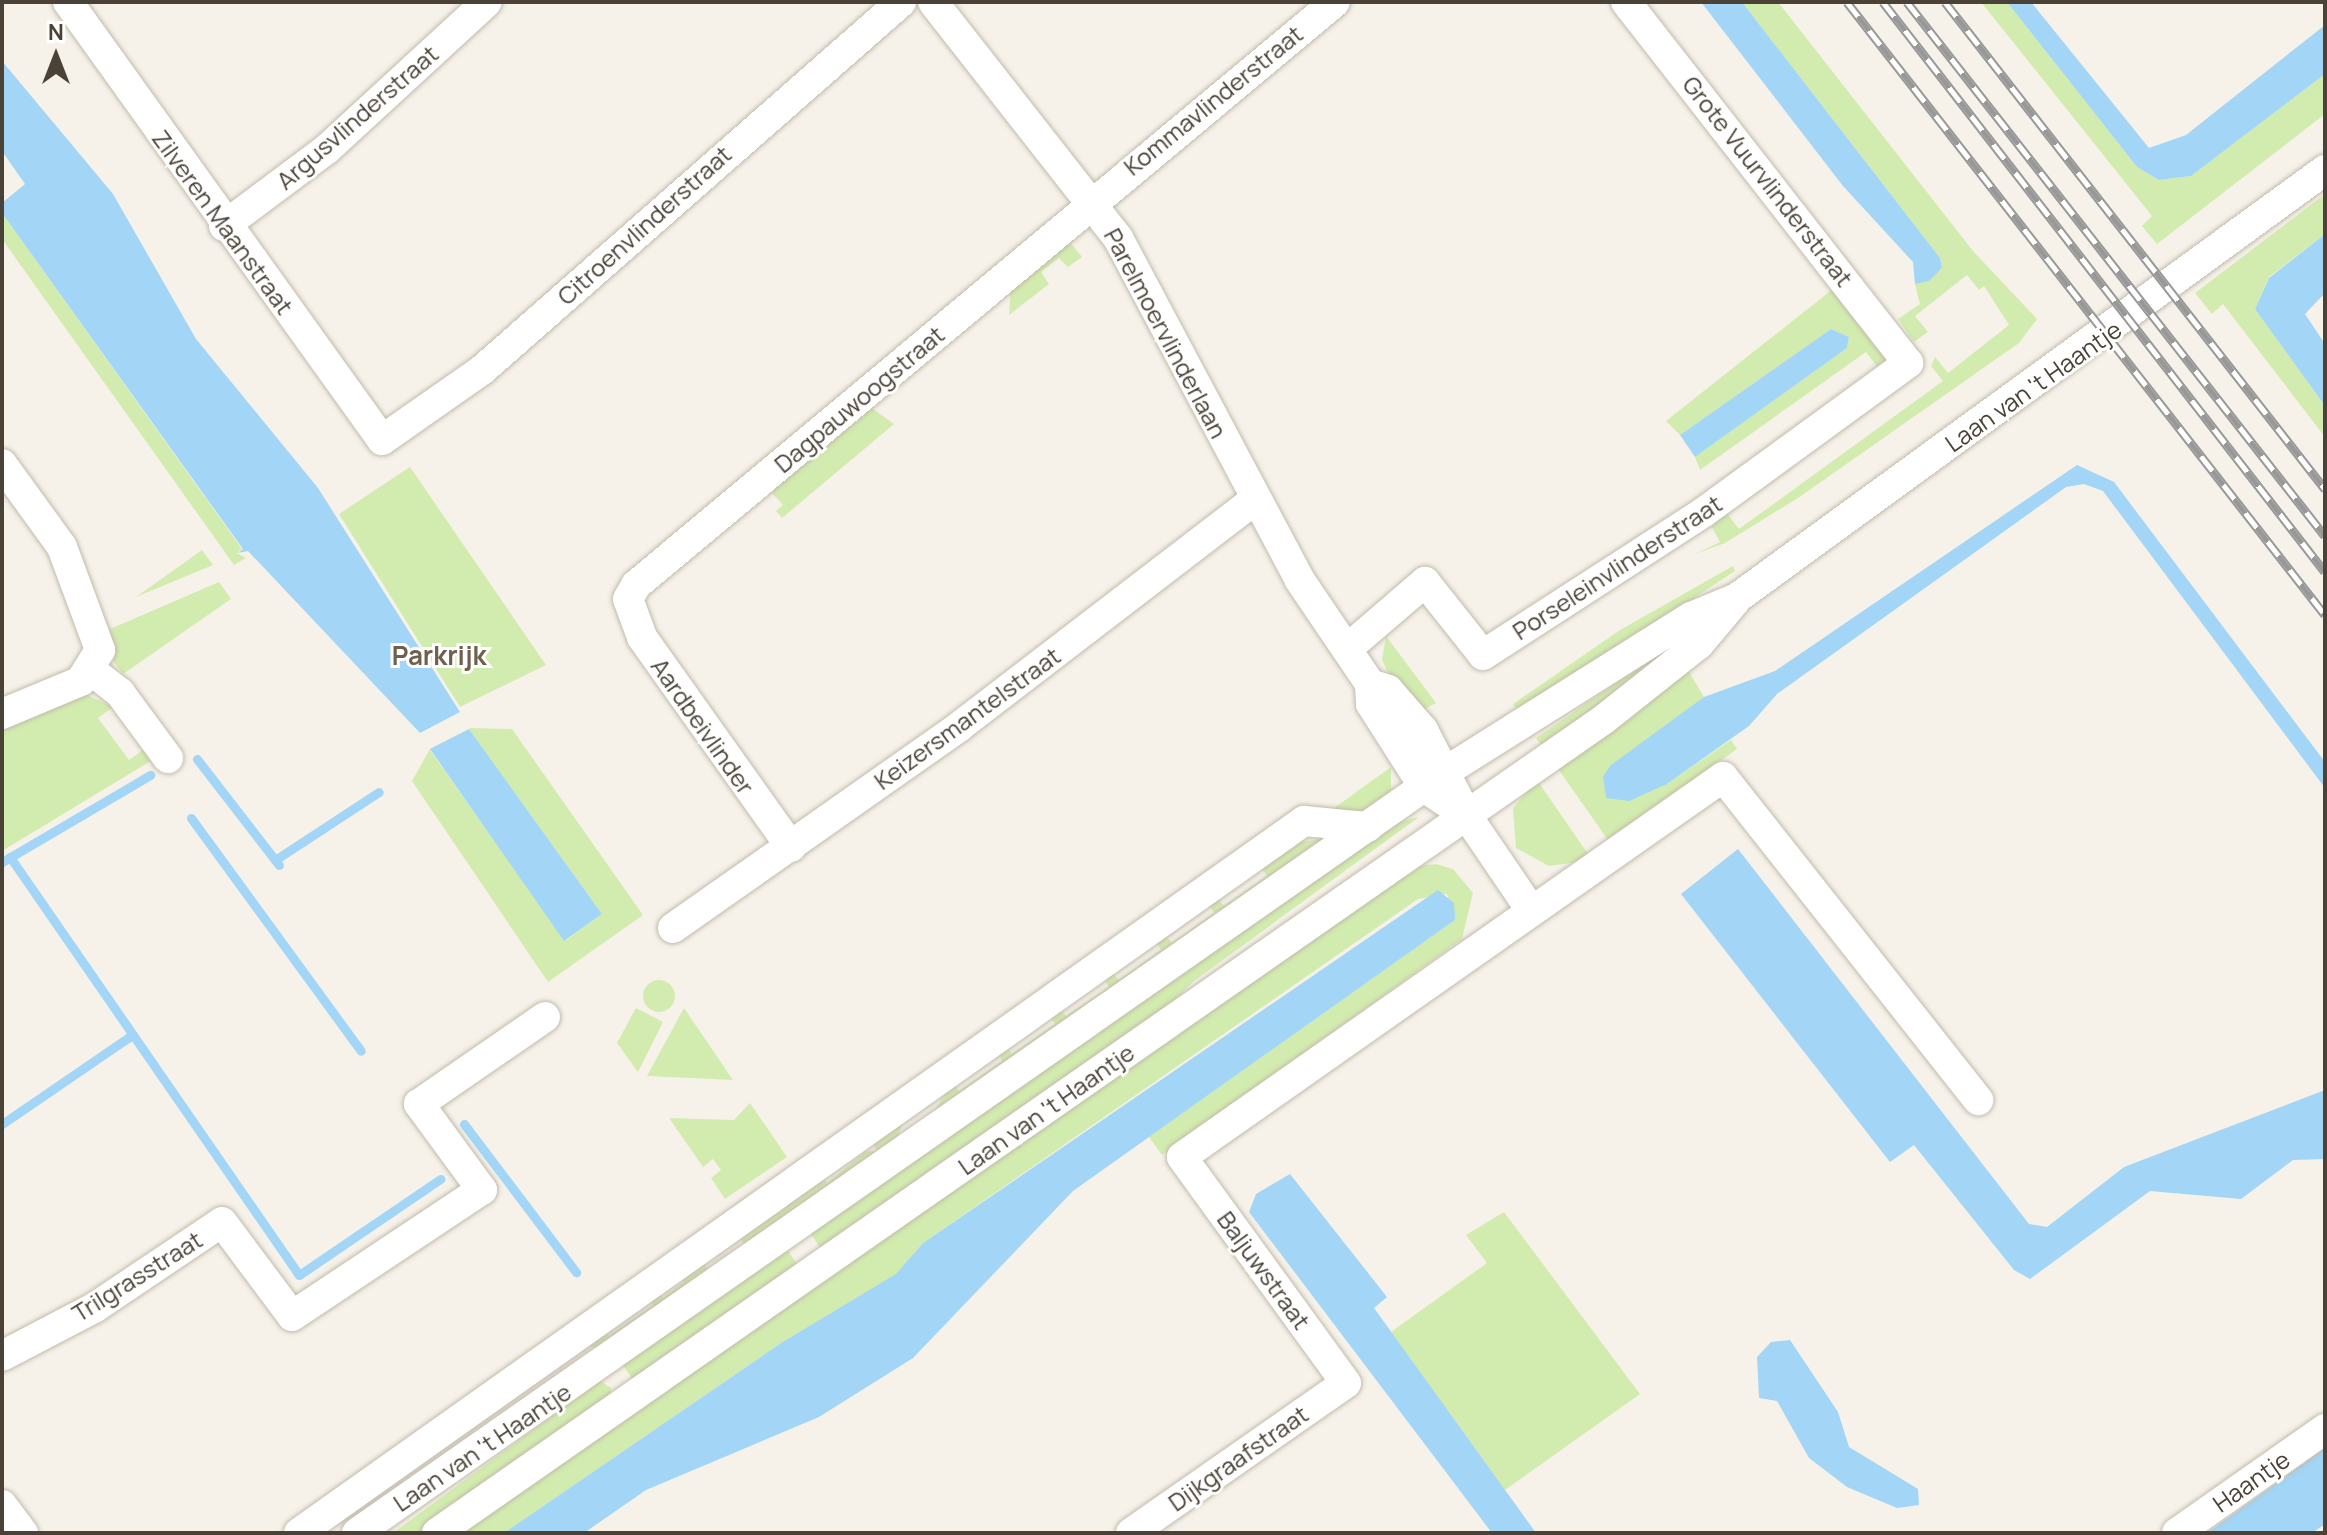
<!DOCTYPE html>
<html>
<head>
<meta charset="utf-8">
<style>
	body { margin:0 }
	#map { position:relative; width:2327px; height:1535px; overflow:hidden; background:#f6f2e9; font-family:Manrope,sans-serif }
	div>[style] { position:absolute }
	.green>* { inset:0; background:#d2ecaf }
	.round { border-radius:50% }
	.water>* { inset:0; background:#a2d5f6 }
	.stream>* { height:9px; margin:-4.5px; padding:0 4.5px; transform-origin:4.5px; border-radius:4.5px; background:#a2d5f6 }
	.roads { filter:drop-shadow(0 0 2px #c2baab) drop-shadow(0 0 2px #c2baab) }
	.minor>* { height:30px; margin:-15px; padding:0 15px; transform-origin:15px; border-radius:15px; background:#fff }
	.rail>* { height:9px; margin-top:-4.5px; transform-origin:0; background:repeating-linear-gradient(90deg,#fff 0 18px,#989898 0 36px); box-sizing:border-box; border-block:2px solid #989898 }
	span { translate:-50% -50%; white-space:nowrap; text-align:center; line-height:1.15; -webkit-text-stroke:6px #fff; paint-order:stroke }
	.street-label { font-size:24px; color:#4a4237 }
	.neighbourhood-label { font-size:26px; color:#6e604d; font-weight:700 }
	.frame { position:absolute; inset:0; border:4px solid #4a4237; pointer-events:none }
	.north { position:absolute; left:16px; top:16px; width:80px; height:80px; -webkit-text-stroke:6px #fff; paint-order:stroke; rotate:0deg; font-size:22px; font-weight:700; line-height:32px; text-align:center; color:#4a4237 }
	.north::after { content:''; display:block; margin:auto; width:28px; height:36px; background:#4a4237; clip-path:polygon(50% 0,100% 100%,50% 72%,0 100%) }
</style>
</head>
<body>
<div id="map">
	<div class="green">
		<i style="clip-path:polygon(1742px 2px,1778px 2px,1973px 251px,2037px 319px,2019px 343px,1798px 498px,1725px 543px,1693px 555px,1720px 542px,1710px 524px,1726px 512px,1739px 529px,1943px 381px,1931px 366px,1935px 357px,1948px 373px,2009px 325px,1984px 286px,1979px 290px,1967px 275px,1915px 316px,1928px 332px,1914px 342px,1898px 319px,1920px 304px,1915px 284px,1942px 269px,1940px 258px)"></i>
		<i style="clip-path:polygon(1981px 2px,2007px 2px,2137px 167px,2159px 180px,2191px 176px,2325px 74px,2325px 114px,2157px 244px,2142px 226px,2152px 216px)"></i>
		<i style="clip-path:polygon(2325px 194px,2325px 234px,2269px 277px,2255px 309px,2325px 406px,2325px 437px,2223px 304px,2212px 314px,2195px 293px)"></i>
		<i style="clip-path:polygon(2px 213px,242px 549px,237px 553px,246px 558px,234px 565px,2px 239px)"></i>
		<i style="clip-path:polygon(1069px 241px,1082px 257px,1068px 267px,1059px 258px,1041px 272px,1049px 284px,1009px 315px,1011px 287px)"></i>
		<i style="clip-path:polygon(1838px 285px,1887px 355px,1886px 364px,1878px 368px,1866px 352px,1700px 470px,1695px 457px,1847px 348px,1849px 337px,1831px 329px,1680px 435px,1666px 421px)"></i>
		<i style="clip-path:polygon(872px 408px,894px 424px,782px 518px,776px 511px,783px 505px,770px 491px)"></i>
		<i style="clip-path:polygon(410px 467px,546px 665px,460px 707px,339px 514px)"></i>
		<i style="clip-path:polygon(202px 550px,213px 565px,136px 597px)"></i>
		<i style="clip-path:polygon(1733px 566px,1735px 571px,1519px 713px,1513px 704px,1620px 630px)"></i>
		<i style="clip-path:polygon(219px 582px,231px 599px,123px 674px,113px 661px,110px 629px)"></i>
		<i style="clip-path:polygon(1715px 615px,1545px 750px,1536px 738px)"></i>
		<i style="clip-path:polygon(1386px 636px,1436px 703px,1421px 711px,1390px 676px,1382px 660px)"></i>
		<i style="clip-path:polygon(1688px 670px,1704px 697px,1603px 776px,1667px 784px,1731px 740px,1737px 749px,1608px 840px,1556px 766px)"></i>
		<i style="clip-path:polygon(85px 694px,113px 707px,98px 718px,129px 760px,146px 748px,154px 759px,2px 851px,2px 726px)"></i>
		<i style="clip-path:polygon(evenodd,471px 728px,512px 729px,643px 915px,548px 982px,412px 781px,430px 749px,471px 728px,469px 729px,602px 914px,565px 941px,430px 750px,469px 729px)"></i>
		<i style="clip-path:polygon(1391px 767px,1391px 794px,1373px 814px,1330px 811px)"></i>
		<i style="clip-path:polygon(1537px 780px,1588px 854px,1577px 862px,1549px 866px,1516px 848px,1513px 808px)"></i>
		<i style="clip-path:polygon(1419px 817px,1194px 981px,1146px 1028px,823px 1252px,809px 1231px,1394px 823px)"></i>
		<i style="clip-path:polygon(1334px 838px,929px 1120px,952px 1082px,959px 1091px,1002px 1061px,996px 1051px,1005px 1045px,1012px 1054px,1055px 1024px,1049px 1015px,1058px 1007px,1066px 1016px,1109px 987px,1102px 976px,1111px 971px,1119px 980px,1161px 950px,1155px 940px,1164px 934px,1172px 943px,1214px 913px,1208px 903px,1216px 897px,1224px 906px,1267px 876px,1260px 866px,1298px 842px)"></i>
		<i style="clip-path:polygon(1436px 864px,1453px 869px,1473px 893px,1462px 939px,1162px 1155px,1149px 1137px,1455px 920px,1447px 894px,1418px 899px,923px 1243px,897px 1274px,781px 1343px,504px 1533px,455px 1533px,1417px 866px)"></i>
		<i class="round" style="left:643px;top:980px;width:32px;height:32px"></i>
		<i style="clip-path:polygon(636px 1008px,663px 1022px,638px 1072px,617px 1043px)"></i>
		<i style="clip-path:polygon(684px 1008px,733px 1080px,647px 1076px)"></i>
		<i style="clip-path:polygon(750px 1103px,787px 1157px,725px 1199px,711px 1178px,721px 1170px,713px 1159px,703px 1167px,669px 1118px,734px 1120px)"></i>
		<i style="clip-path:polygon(907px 1113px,894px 1145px,602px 1348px,577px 1345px,600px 1326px,609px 1336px,653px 1305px,646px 1294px,655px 1289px,663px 1298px,684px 1282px,678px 1272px,699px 1257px,709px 1271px,745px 1246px,736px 1231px,818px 1174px,827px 1183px,866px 1151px,877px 1151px,872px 1142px)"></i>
		<i style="clip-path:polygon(1504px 1212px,1640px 1394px,1505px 1490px,1391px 1332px,1487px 1263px,1466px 1235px)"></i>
		<i style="clip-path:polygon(786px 1248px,800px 1268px,635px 1383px,621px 1362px)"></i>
		<i style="clip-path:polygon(600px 1381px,611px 1388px,611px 1400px,419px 1533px,393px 1533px)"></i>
	</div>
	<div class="water">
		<i style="clip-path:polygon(1701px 2px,1742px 2px,1940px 258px,1942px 268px,1929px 281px,1915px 284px,1913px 262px,1843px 186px)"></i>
		<i style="clip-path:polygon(2007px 2px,2031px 2px,2149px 148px,2186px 135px,2325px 25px,2325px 74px,2191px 176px,2159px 180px,2137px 167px)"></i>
		<i style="clip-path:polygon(2px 61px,113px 194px,196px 339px,318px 488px,460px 712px,420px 733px,248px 551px,238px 553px,243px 549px,2px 213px,2px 203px,25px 184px,2px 151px)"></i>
		<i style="clip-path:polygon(2325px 234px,2325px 293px,2305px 314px,2325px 344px,2325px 406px,2255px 309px,2269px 278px)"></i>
		<i style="clip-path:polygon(1831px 329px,1849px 337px,1847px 348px,1695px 457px,1680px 435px)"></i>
		<i style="clip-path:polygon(2077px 465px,2114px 482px,2325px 762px,2325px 788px,2103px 491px,2084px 484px,2066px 487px,1777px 694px,1749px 726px,1667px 784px,1629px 801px,1606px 798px,1603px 776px,1611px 765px,1704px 697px,1775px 671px)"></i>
		<i style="clip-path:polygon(469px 729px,602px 914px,564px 941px,430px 749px)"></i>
		<i style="clip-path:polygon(1738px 849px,2029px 1224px,2047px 1227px,2124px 1167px,2325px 1090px,2325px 1159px,2293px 1160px,2241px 1199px,2150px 1191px,2030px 1279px,2014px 1270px,1914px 1145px,1890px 1162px,1681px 894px)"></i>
		<i style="clip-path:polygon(1438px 890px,1454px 903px,1455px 920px,1073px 1191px,913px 1358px,819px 1417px,646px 1490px,584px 1533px,504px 1533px,781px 1343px,896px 1274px,923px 1243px)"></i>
		<i style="clip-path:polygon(1290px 1174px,1387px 1297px,1374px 1308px,1536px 1533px,1492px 1533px,1249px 1212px,1256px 1194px)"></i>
		<i style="clip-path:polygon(1790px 1340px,1838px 1412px,1849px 1447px,1918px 1489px,1919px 1505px,1897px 1508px,1847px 1487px,1809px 1458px,1777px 1401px,1759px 1398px,1757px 1357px,1771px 1342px)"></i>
		<i style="clip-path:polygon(2325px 1448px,2325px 1524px,2312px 1533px,2207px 1533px)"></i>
	</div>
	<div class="stream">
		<i style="left:197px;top:759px;width:134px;rotate:52.3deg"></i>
		<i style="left:191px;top:818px;width:288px;rotate:53.9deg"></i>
		<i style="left:10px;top:857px;width:508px;rotate:55.34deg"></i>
		<i style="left:299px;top:1275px;width:171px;rotate:-34.2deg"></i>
		<i style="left:275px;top:860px;width:124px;rotate:-33.2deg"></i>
		<i style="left:2px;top:862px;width:172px;rotate:-30.4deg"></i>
		<i style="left:2px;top:1124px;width:158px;rotate:-34.4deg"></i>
		<i style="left:464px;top:1124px;width:186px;rotate:52.9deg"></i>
	</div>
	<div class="roads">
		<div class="minor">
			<i style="left:68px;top:2px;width:539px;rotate:54.36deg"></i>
			<i style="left:382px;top:440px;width:122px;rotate:-35deg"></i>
			<i style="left:482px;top:370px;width:558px;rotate:-41.29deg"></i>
			<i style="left:933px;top:2px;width:300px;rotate:51.9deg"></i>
			<i style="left:1118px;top:238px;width:386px;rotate:62deg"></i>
			<i style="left:1299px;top:579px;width:127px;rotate:55.9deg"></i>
			<i style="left:1370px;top:684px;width:20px;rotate:87deg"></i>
			<i style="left:1371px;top:704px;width:98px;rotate:57.4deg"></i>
			<i style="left:1424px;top:787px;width:52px;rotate:34deg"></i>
			<i style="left:224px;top:226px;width:129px;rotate:-36.8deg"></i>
			<i style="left:327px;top:149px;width:217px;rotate:-42.6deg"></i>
			<i style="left:2px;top:464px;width:102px;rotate:54.1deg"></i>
			<i style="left:62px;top:547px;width:110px;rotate:69.7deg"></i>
			<i style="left:100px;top:650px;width:36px;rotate:122deg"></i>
			<i style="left:81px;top:681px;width:86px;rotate:157.3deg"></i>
			<i style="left:1347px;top:649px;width:103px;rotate:-40.7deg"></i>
			<i style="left:1425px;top:582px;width:93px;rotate:51.5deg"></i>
			<i style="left:1483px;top:655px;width:263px;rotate:-32.9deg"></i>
			<i style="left:1704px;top:512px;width:253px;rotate:-36.1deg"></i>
			<i style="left:1908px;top:363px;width:458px;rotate:-128deg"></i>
			<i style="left:92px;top:671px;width:36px;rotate:38deg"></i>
			<i style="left:120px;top:693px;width:81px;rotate:53.6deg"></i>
			<i style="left:1370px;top:684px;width:19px;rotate:18deg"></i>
			<i style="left:1388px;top:690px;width:53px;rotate:48.8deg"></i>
			<i style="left:1423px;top:730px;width:97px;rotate:62.9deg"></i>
			<i style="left:1467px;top:816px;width:114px;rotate:55.8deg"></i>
			<i style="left:791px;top:847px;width:257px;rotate:-125.4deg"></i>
			<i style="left:642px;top:637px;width:40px;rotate:-110.2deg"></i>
			<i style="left:628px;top:599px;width:16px;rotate:-60deg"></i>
			<i style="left:636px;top:585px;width:910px;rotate:-39.83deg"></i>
			<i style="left:673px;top:928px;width:351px;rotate:-35.1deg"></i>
			<i style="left:960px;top:726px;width:372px;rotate:-37.5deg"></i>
			<i style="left:2px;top:1356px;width:104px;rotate:-27.6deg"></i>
			<i style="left:94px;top:1308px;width:154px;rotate:-33.9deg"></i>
			<i style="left:222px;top:1222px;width:117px;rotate:53.3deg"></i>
			<i style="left:292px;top:1316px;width:228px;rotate:-33.6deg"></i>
			<i style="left:482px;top:1190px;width:107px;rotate:-126.2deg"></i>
			<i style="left:419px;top:1104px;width:153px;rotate:-34.6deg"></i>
			<i style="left:2px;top:1505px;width:35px;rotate:53deg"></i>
			<i style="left:299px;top:1533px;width:1232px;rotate:-35.32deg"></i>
			<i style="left:1304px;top:821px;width:64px;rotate:5.4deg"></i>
			<i style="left:357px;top:1533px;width:1331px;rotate:-34.97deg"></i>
			<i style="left:1448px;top:770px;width:287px;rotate:-32.2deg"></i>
			<i style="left:1691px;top:617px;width:50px;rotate:-22.4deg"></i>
			<i style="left:1737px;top:598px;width:727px;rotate:-36.05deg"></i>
			<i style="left:437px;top:1533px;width:1421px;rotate:-34.89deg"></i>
			<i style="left:1603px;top:720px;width:122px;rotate:-38.4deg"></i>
			<i style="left:1699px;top:644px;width:57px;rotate:-49.9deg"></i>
			<i style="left:1131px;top:1533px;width:262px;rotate:-34.9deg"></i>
			<i style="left:1346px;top:1383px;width:279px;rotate:-126deg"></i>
			<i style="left:1182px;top:1157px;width:661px;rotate:-35.08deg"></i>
			<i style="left:1723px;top:777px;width:412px;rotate:51.7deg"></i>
			<i style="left:2177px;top:1533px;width:181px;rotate:-35.1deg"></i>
		</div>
	</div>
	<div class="rail">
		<i style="left:1847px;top:2px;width:777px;rotate:52.05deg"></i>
		<i style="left:1883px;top:2px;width:721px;rotate:52.21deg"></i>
		<i style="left:1907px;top:2px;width:678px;rotate:51.95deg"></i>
		<i style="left:1945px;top:2px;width:618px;rotate:52.04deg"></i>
	</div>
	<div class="street-label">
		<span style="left:1213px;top:100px;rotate:-39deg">Kommavlinderstraat</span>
		<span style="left:357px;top:117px;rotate:-41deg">Argusvlinderstraat</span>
		<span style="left:1768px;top:181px;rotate:52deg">Grote Vuurvlinderstraat</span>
		<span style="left:223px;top:222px;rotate:54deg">Zilveren Maanstraat</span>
		<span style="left:644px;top:225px;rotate:-42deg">Citroenvlinderstraat</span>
		<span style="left:1166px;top:333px;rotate:62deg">Parelmoervlinderlaan</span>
		<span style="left:2033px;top:386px;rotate:-35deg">Laan van 't Haantje</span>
		<span style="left:859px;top:399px;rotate:-40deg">Dagpauwoogstraat</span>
		<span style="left:1617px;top:567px;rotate:-33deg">Porseleinvlinderstraat</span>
		<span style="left:967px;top:718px;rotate:-36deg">Keizersmantelstraat</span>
		<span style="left:703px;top:726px;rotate:55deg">Aardbeivlinder</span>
		<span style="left:1046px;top:1109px;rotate:-35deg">Laan van 't Haantje</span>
		<span style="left:1264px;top:1270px;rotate:54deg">Baljuwstraat</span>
		<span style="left:137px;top:1276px;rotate:-32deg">Trilgrasstraat</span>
		<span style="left:482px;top:1447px;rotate:-34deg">Laan van 't Haantje</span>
		<span style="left:1238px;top:1458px;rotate:-35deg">Dijkgraafstraat</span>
		<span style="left:2251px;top:1481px;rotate:-35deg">Haantje</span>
	</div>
	<div class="neighbourhood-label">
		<span style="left:439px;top:656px">Parkrijk</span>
	</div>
	<div class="frame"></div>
	<div class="north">N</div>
</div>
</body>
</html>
